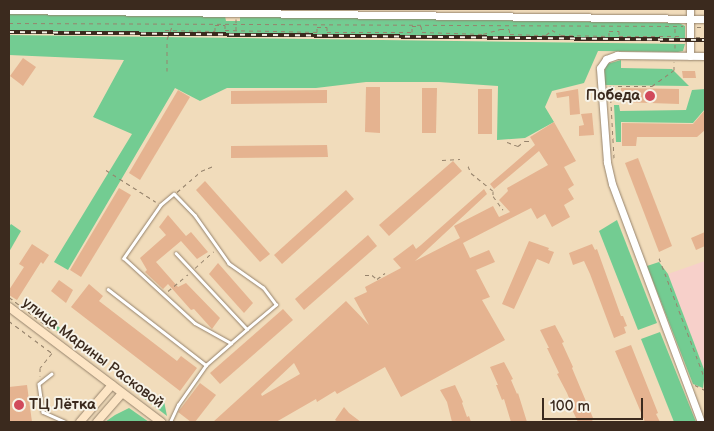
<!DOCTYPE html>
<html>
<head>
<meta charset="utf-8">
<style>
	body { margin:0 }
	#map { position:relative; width:714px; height:431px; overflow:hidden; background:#f1dcbb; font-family:"Balsamiq Sans",sans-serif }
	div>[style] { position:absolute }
	.built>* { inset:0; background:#f7d0ca }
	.green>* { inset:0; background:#73cc92 }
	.building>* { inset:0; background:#e5b390 }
	.path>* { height:1px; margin-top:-0.5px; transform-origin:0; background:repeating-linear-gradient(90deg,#96836c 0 4px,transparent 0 8px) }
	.roads { filter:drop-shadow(0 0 1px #96836c) drop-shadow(0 0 1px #96836c) }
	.service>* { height:2.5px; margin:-1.25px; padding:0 1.25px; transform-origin:1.25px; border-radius:1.25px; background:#fff }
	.tertiary>* { height:7px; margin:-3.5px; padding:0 3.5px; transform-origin:3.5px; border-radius:3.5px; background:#fff }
	.secondary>* { height:8px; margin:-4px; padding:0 4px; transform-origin:4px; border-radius:4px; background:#fde5c5 }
	.rail>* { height:4px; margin-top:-2px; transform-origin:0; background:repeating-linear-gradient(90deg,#f7f3e8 0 5.5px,#3b2a1e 0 11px); box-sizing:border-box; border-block:1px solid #3b2a1e }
	.dots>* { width:14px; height:14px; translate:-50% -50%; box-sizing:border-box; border:2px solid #f7f3e8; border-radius:50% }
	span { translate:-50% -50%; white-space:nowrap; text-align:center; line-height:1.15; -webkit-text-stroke:4px #f7f3e8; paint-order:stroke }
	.poi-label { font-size:15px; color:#3b2a1e; font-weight:700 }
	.right { translate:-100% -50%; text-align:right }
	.left { translate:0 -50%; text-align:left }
	.street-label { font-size:15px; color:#3b2a1e }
	.frame { position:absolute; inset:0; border:10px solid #3b2a1e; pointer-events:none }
	.scale { position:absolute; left:542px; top:398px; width:101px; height:22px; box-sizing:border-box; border:2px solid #3b2a1e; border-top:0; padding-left:6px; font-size:15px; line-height:18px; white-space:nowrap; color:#3b2a1e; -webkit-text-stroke:4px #f7f3e8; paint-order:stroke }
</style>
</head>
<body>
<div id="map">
	<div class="built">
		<i style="clip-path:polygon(705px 261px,705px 372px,668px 274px)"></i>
	</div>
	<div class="green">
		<i style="clip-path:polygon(9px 14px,225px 16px,226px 21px,240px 21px,240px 16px,679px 23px,685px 26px,685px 38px,9px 31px)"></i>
		<i style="clip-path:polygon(9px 35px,685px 44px,683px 51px,678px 52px,598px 51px,584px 83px,552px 91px,545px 107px,554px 122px,525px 138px,497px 140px,498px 86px,439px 82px,366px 82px,316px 88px,227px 88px,200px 101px,175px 88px,68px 270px,54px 262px,132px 134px,93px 117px,124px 60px,9px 55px)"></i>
		<i style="clip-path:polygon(621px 60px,621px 68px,672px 69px,689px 86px,605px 85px,604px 72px,607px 64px)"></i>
		<i style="clip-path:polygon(705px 89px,705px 109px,693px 123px,621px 122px,621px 142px,616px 142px,614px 105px,619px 105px,620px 111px,686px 110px,692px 90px)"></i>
		<i style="clip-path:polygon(617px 220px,657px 323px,638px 330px,599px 231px)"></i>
		<i style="clip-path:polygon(11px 224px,21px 231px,9px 252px,9px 227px)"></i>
		<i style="clip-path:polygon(659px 262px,668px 274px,705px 372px,703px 388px,693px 384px,647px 266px)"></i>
		<i style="clip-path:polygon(33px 302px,57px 320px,55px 324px,104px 362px,102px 365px,28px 309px)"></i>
		<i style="clip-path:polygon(660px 332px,696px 422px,674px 422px,641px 339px)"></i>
		<i style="clip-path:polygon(121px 374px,161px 405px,164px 401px,167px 416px,124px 383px)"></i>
		<i style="clip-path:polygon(129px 408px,149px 422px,105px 422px,115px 415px)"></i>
	</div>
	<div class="building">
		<i style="clip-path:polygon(23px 58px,36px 67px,23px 86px,10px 76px)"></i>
		<i style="clip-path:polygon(682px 71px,695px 71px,696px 78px,683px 78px)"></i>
		<i style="clip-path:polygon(366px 87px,380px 87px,380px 133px,365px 132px)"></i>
		<i style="clip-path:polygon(422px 88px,437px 88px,436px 133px,422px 133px)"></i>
		<i style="clip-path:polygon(621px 88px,679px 89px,679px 104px,621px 102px)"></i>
		<i style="clip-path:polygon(478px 89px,492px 89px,492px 134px,478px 134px)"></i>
		<i style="clip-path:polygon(578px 89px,580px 114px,570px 115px,569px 96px,557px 98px,556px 93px)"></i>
		<i style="clip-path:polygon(178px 90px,190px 97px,140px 180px,129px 173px)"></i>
		<i style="clip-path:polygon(327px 90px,327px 103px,231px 104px,231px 91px)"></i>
		<i style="clip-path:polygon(705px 110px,705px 130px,697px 137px,637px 137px,636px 146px,622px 146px,622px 123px,693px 124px)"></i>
		<i style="clip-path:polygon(592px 113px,594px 135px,579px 136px,579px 126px,584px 125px,581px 114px)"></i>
		<i style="clip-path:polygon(evenodd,554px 122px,576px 161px,564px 167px,574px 185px,568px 189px,574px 199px,564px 205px,570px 217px,552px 227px,545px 214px,537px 219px,531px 208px,463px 243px,470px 258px,489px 250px,495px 262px,476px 270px,490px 297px,482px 300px,505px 340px,401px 397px,385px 367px,337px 394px,335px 391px,317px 402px,316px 399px,276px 422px,213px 422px,346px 301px,369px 325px,354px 298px,367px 292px,365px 287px,401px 268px,393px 259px,413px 244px,416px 249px,421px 245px,484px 189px,487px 194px,415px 261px,460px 238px,454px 226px,493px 206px,499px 217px,510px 212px,499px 200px,508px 191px,507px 188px,548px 165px,539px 151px,494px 189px,490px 184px,535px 145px,530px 137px,554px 122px,294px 363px,300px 374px,262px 396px,261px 394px,294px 363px)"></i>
		<i style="clip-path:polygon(327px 145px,328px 157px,231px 158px,231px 146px)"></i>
		<i style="clip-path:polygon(638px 158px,672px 246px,659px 252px,625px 163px)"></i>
		<i style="clip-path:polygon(453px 161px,462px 171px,389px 236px,379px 225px)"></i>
		<i style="clip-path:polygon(205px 181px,270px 254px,260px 262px,196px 190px)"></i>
		<i style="clip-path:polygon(119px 188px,131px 195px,81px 277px,70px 270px)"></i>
		<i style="clip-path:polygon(346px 190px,354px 199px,282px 264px,274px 255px)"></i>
		<i style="clip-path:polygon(168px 215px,186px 236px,191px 232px,208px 252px,197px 259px,181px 241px,156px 262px,178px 287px,186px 283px,220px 318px,212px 329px,194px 309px,191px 310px,168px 284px,163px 289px,145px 272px,147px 270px,140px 258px,166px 235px,159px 227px)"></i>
		<i style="clip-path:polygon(705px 232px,705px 246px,696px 250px,691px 238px)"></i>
		<i style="clip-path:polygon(368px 235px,377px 246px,304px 310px,295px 299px)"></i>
		<i style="clip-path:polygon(529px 241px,549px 248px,548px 250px,554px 252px,549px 264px,537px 259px,514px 309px,502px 304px)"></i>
		<i style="clip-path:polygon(32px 244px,49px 255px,43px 264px,41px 262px,17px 300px,9px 295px,9px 290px,24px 267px,19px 264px)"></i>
		<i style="clip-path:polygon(592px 244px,595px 250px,597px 249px,621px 316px,623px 316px,627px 326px,624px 327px,626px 333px,614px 338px,590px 274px,584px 261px,573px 265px,569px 253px)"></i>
		<i style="clip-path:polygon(218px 263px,253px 303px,244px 313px,209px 274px)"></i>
		<i style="clip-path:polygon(59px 280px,73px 290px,66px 303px,51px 291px)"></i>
		<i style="clip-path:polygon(89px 284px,103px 296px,99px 301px,177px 361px,181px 356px,197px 368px,180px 391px,71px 307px)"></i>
		<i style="clip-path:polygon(283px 309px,293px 320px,220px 384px,210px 373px)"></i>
		<i style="clip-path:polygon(555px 325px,564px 342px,562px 343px,573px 367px,572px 368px,593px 418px,592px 422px,578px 422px,567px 399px,569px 398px,567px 393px,557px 374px,559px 373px,547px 348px,549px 348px,540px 330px)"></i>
		<i style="clip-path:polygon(631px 345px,658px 413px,656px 414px,660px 422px,645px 422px,615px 351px)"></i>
		<i style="clip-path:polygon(504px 362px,513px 379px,511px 380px,517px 394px,518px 393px,527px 422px,511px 422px,504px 399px,502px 400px,496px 385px,498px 385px,490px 367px)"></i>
		<i style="clip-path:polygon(200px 383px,216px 395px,195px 422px,191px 422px,178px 412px)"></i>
		<i style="clip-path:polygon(27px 385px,32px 422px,9px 422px,9px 387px)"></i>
		<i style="clip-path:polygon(455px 385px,463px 402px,462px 403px,467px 417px,469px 416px,471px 422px,452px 422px,447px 402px,440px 390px)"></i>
		<i style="clip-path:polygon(344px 407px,349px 413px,361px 422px,338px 422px,335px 420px)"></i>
	</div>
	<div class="path">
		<i style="left:9px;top:23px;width:674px;rotate:0.26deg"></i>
		<i style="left:697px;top:27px;width:8px"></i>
		<i style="left:165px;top:30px;width:50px;rotate:1.1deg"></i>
		<i style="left:215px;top:31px;width:6px;rotate:-90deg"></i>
		<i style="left:215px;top:25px;width:10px"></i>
		<i style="left:225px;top:25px;width:5px;rotate:90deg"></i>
		<i style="left:225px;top:30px;width:92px;rotate:1.2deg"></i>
		<i style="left:317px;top:32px;width:5px;rotate:-90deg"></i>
		<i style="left:317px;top:27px;width:10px"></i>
		<i style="left:327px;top:27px;width:5px;rotate:90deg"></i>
		<i style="left:327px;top:32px;width:85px"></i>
		<i style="left:412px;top:32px;width:6px;rotate:-90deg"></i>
		<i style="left:412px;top:26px;width:9px"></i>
		<i style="left:421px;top:26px;width:6px;rotate:81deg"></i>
		<i style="left:422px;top:32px;width:61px;rotate:1.9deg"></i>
		<i style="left:483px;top:34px;width:18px;rotate:-16deg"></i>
		<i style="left:500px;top:29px;width:9px"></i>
		<i style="left:509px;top:29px;width:5px;rotate:79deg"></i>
		<i style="left:510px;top:34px;width:36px;rotate:2deg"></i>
		<i style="left:546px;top:35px;width:8px;rotate:-40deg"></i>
		<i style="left:552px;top:30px;width:10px;rotate:29deg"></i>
		<i style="left:561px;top:35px;width:48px;rotate:1.2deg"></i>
		<i style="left:609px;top:36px;width:5px;rotate:-90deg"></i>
		<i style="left:609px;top:31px;width:10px"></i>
		<i style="left:619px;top:31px;width:5px;rotate:90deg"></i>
		<i style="left:619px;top:36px;width:63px"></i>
		<i style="left:236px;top:30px;width:11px;rotate:-90deg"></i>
		<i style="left:696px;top:37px;width:9px"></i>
		<i style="left:675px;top:48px;width:21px;rotate:-90deg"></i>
		<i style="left:167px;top:71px;width:32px;rotate:-90deg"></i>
		<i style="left:167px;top:39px;width:16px;rotate:-68deg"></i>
		<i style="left:507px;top:142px;width:12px;rotate:20deg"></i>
		<i style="left:518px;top:146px;width:9px;rotate:-36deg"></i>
		<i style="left:525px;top:141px;width:5px"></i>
		<i style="left:614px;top:158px;width:72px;rotate:-93.2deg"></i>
		<i style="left:610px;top:86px;width:42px"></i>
		<i style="left:652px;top:86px;width:27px;rotate:-36deg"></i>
		<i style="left:674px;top:70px;width:8px;rotate:-90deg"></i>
		<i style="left:442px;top:160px;width:18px;rotate:-3deg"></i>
		<i style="left:468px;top:166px;width:8px;rotate:67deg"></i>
		<i style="left:471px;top:173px;width:28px;rotate:39deg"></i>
		<i style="left:493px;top:191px;width:5px;rotate:90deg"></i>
		<i style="left:493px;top:196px;width:17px;rotate:54deg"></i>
		<i style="left:106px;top:170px;width:59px;rotate:32.6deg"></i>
		<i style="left:177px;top:192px;width:32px;rotate:-41deg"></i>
		<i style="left:201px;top:171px;width:16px;rotate:-22deg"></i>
		<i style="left:659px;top:258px;width:129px;rotate:69.2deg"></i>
		<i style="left:195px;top:268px;width:25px;rotate:-42deg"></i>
		<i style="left:365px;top:275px;width:7px"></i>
		<i style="left:372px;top:275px;width:6px;rotate:39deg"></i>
		<i style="left:377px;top:279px;width:10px;rotate:-37deg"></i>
		<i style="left:168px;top:291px;width:26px;rotate:-40deg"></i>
		<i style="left:9px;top:297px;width:54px;rotate:37.5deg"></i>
		<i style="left:9px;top:321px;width:54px;rotate:36.7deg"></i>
		<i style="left:52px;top:353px;width:19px;rotate:129deg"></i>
		<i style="left:40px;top:368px;width:8px;rotate:90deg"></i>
		<i style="left:695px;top:385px;width:11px;rotate:27deg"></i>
	</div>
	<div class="roads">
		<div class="service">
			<i style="left:176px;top:253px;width:104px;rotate:46.9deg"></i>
			<i style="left:108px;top:289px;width:124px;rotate:37.8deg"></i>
			<i style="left:52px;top:374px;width:16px;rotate:142deg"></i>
			<i style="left:39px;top:384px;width:28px;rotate:82deg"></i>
			<i style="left:43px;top:412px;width:24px;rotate:24deg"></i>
			<i style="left:170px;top:422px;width:19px;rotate:-65deg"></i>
			<i style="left:178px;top:405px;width:49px;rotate:-55deg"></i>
			<i style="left:206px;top:365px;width:33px;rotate:-41deg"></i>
			<i style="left:231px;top:343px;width:21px;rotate:-41deg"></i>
			<i style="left:247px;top:329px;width:38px;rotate:-40deg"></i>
			<i style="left:276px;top:305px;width:21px;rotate:-127deg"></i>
			<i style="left:263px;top:288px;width:42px;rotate:-144.8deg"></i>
			<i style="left:229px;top:264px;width:59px;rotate:-125.3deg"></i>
			<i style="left:195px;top:216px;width:30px;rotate:-134deg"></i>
			<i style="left:174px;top:194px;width:17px;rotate:140deg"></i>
			<i style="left:161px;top:205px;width:65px;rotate:124.9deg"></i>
			<i style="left:124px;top:258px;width:96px;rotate:42.5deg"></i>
			<i style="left:195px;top:323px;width:41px;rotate:29.1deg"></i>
		</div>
		<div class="tertiary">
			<i style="left:690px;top:9px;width:47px;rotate:90deg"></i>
			<i style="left:9px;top:10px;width:696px;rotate:0.74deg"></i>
			<i style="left:701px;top:422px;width:254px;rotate:-110.5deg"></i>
			<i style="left:612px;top:184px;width:23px;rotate:-103deg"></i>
			<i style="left:607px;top:162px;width:94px;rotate:-94.3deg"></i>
			<i style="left:600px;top:68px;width:11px;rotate:-56deg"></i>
			<i style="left:606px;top:59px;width:12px;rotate:-20deg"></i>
			<i style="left:617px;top:55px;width:88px;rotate:0.7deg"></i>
		</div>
		<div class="secondary">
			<i style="left:9px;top:307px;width:191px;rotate:37.1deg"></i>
			<i style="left:80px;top:422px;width:49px;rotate:-49.1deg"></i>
			<i style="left:97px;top:422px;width:38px;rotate:-49deg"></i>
		</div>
	</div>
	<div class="rail">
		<i style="left:9px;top:32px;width:696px;rotate:0.66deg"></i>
	</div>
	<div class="dots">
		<i style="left:650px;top:96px;background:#d1495b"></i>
		<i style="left:19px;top:405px;background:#d1495b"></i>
	</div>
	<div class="poi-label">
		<span class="right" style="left:640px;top:96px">Победа</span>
		<span class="left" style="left:29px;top:405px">ТЦ Лётка</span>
	</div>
	<div class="street-label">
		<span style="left:93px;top:353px;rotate:37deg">улица Марины Расковой</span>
	</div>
	<div class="frame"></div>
	<div class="scale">100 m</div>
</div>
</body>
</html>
